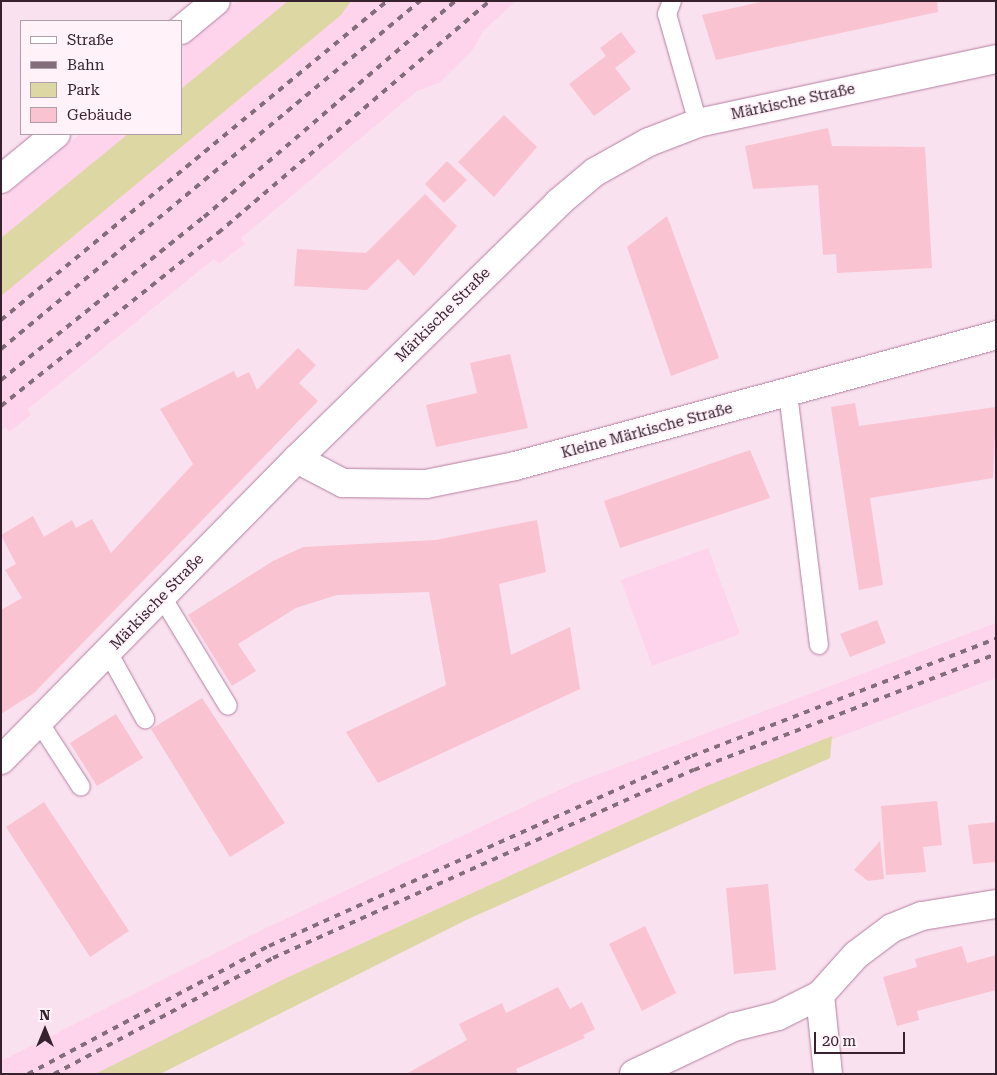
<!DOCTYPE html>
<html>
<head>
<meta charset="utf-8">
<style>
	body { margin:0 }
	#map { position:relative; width:997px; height:1075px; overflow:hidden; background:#f9e1ef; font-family:"Roboto Serif",serif }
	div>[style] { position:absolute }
	.built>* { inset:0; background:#fdd4ec }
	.green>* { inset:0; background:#ddd7a4 }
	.building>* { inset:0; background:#fac3d1 }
	.roads { filter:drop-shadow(0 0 1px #b57ea0) drop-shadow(0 0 1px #b57ea0) }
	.lane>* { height:18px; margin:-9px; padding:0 9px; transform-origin:9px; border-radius:9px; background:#fff }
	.street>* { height:28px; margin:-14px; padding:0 14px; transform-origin:14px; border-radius:14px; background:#fff }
	.rail>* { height:4px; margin-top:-2px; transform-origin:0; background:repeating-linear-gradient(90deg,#846d7b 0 6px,transparent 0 12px) }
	span { translate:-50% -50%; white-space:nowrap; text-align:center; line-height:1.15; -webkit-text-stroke:4px #fff2f9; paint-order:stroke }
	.street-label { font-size:15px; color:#37212f }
	.frame { position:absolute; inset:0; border:2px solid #37212f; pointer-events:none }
	.legend { position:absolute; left:20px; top:20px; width:162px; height:115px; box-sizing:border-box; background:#fff2f9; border:1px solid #af9ea8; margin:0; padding:6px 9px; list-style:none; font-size:15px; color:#37212f }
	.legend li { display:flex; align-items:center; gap:10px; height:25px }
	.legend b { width:25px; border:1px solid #af9ea8 }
	.north { position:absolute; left:20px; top:1005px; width:50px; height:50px; -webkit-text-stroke:4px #fff2f9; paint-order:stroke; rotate:0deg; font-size:14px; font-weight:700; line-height:20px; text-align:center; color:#37212f }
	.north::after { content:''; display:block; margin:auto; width:18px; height:22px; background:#37212f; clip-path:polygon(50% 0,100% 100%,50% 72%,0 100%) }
	.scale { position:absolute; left:814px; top:1032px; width:91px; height:22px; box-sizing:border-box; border:2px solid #37212f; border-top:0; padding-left:6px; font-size:15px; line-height:18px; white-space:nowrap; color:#37212f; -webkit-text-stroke:4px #fff2f9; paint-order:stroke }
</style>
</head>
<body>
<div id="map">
	<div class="built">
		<i style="clip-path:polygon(237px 1px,516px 1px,483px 31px,472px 51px,439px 83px,417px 91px,241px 238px,245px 244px,219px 264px,214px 259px,28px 409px,31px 415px,9px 432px,6px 427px,1px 430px,1px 199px,80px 134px,181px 134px,181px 48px)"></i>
		<i style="clip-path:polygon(708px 548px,740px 634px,652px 666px,621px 580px)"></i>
		<i style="clip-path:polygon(996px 623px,996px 678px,704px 787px,284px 979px,95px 1074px,1px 1074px,1px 1061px,262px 930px,570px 785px)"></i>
	</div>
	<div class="green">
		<i style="clip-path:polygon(288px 1px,351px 1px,341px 15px,1px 296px,1px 238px,128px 134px,181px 134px,181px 89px)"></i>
		<i style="clip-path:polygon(832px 736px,830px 758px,466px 920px,160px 1074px,95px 1074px,284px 979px,704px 787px)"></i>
	</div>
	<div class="building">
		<i style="clip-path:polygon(765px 1px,937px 1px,938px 12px,716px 60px,702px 15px)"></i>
		<i style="clip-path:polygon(621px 32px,636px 52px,615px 68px,600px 48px)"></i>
		<i style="clip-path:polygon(606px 56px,631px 89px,594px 116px,569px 84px)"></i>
		<i style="clip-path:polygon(504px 115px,537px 147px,494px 197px,458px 162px)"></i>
		<i style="clip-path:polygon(828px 128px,832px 146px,925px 147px,932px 268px,837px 273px,836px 254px,823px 255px,818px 185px,753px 189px,745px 146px)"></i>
		<i style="clip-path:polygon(447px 161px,467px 180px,444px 203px,425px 184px)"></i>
		<i style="clip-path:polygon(425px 194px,457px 226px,414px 276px,398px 259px,367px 290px,294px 286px,297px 249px,366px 253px)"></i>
		<i style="clip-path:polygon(667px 216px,719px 358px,671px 376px,627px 247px)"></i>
		<i style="clip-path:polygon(298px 348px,316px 365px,299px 383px,318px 401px,34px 693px,1px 714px,1px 610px,22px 598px,5px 570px,16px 564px,1px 535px,33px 516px,44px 537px,72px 520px,76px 528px,92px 519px,111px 553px,193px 464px,160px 409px,234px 371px,237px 378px,249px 372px,257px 390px)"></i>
		<i style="clip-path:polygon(510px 354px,528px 428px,436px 447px,426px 405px,477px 393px,470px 363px)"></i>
		<i style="clip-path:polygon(855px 403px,859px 426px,996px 407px,993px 478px,870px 498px,883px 585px,859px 590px,831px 407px)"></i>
		<i style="clip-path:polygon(750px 450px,770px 498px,620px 548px,604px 501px)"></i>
		<i style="clip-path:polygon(537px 520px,546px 572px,499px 584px,511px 655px,570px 627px,580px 689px,378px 783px,346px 732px,446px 685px,429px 592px,337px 595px,296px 608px,238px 644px,256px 671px,232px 686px,188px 615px,273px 561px,303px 547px,436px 540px)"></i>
		<i style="clip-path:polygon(877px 620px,886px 643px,850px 657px,840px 634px)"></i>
		<i style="clip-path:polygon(202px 698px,285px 823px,230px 857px,151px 729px)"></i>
		<i style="clip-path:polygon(116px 714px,143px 758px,97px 786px,70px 743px)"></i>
		<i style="clip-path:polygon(937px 801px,942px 845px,923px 847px,926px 872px,886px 875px,881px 806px)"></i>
		<i style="clip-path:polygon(44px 802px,129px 931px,90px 957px,6px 827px)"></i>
		<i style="clip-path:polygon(996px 822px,996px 862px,973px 864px,968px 825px)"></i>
		<i style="clip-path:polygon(880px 841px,884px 879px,868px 881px,854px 870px)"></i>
		<i style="clip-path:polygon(768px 884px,776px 970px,734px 974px,726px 888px)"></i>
		<i style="clip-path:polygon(645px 926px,676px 993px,642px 1011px,609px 944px)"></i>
		<i style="clip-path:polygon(962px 946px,967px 963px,996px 955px,996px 990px,917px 1011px,919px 1020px,897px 1026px,883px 977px,917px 967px,915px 959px)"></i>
		<i style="clip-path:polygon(558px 987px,570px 1009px,582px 1002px,595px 1029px,583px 1035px,585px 1038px,516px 1069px,518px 1074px,406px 1074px,467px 1040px,459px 1024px,502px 1003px,506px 1013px)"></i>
	</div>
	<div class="roads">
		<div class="lane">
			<i style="left:672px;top:1px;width:14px;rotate:111deg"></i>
			<i style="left:667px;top:14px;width:113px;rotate:74.1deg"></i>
			<i style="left:788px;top:393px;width:254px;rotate:83deg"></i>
			<i style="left:162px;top:597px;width:127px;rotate:58.8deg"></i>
			<i style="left:108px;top:652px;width:77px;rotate:61.1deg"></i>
			<i style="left:39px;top:722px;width:77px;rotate:57.1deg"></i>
		</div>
		<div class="street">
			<i style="left:181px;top:30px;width:45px;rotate:-39.6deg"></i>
			<i style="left:1px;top:179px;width:71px;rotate:-39.3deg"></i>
			<i style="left:297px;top:459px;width:52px;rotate:27.6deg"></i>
			<i style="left:343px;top:483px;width:83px;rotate:0.7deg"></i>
			<i style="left:426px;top:484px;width:91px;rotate:-11.4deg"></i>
			<i style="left:515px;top:466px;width:499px;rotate:-15.2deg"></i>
			<i style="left:1px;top:760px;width:422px;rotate:-45.5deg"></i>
			<i style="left:297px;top:459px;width:366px;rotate:-44.4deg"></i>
			<i style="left:558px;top:203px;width:48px;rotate:-40deg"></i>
			<i style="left:595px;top:172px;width:62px;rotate:-29.1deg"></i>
			<i style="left:649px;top:142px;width:53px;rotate:-21.2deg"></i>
			<i style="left:698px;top:123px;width:305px;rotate:-12.1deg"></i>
			<i style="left:820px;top:995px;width:79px;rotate:84.2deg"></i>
			<i style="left:634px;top:1074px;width:110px;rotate:-25.2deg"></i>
			<i style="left:734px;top:1027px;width:45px;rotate:-14deg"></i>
			<i style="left:778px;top:1016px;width:47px;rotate:-26.6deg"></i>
			<i style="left:820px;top:995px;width:54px;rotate:-48deg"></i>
			<i style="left:856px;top:955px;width:45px;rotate:-36.9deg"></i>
			<i style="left:892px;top:928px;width:32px;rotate:-22deg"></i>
			<i style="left:922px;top:916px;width:75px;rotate:-9.2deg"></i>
		</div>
	</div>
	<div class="rail">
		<i style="left:1px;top:320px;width:501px;rotate:-39.57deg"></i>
		<i style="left:1px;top:349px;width:545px;rotate:-39.71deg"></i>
		<i style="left:1px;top:380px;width:260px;rotate:-38.8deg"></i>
		<i style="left:204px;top:217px;width:331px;rotate:-40.7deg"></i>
		<i style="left:1px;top:406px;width:278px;rotate:-38.6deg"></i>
		<i style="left:218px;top:233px;width:358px;rotate:-40.5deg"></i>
		<i style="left:28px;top:1074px;width:273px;rotate:-28deg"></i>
		<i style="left:269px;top:946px;width:464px;rotate:-24.2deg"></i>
		<i style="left:692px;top:756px;width:326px;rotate:-21.1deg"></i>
		<i style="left:54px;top:1074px;width:248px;rotate:-27.9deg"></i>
		<i style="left:273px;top:958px;width:461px;rotate:-24.1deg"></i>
		<i style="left:694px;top:770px;width:324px;rotate:-21deg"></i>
	</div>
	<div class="street-label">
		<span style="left:793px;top:102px;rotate:-12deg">Märkische Straße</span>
		<span style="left:443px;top:315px;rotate:-45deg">Märkische Straße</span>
		<span style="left:647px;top:431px;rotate:-15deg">Kleine Märkische Straße</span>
		<span style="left:157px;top:602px;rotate:-46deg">Märkische Straße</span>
	</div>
	<div class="frame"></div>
	<ul class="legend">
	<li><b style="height:6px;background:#fff"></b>Straße</li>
	<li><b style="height:6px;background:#846d7b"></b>Bahn</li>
	<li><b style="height:14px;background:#ddd7a4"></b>Park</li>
	<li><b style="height:14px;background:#fac3d1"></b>Gebäude</li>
	</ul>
	<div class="north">N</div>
	<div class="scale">20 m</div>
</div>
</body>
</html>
